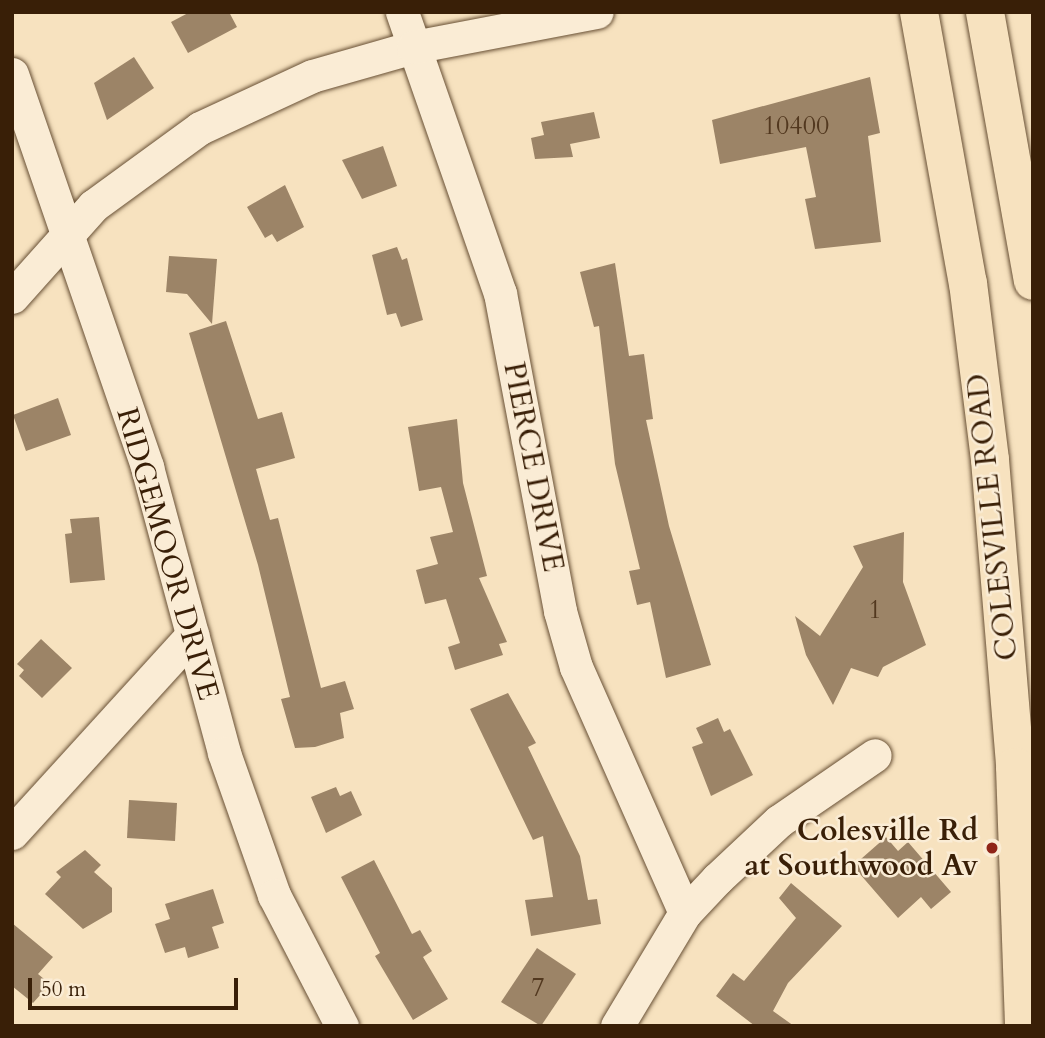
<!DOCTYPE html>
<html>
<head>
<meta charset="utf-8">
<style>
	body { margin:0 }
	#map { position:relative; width:1045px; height:1038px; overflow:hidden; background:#f7e2bf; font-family:Cardo,serif }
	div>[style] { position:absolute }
	.building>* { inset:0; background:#9c8467 }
	.roads { filter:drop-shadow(0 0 2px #685035) drop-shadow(0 0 2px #685035) }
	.street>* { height:33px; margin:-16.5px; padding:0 16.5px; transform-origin:16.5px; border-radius:16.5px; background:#faecd5 }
	.highway>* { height:38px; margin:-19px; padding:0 19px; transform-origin:19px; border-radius:19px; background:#f7e2bf }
	.dots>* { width:19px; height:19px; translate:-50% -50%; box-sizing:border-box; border:4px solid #faecd5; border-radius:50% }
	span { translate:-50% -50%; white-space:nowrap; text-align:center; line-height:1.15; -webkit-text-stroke:5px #faecd5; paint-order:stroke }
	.number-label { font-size:26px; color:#52381f }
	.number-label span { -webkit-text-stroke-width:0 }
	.street-label { font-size:30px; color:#391f07 }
	.poi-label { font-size:30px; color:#391f07; font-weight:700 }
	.right { translate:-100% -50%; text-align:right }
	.frame { position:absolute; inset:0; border:14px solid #391f07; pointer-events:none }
	.scale { position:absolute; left:28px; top:978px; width:210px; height:32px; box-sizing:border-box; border:4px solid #391f07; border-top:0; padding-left:9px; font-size:21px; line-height:24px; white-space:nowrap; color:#391f07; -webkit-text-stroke:5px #faecd5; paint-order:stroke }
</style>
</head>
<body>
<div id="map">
	<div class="building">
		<i style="clip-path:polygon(190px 12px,229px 12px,237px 27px,188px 53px,171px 22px)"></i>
		<i style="clip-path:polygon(134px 57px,154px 88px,107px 120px,94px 83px)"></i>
		<i style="clip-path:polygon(870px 77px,880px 133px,868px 136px,881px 242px,815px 249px,805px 199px,816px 197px,806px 147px,720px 164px,712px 120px)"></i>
		<i style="clip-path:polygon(594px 112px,600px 138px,570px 144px,573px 157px,535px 159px,531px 138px,544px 135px,541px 122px)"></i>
		<i style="clip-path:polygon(383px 146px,397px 186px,362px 199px,342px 160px)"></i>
		<i style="clip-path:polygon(285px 185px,304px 227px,277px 242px,272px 234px,265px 238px,247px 207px)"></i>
		<i style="clip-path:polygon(397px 247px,402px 260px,407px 258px,423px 320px,401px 327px,396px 313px,387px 315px,372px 255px)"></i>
		<i style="clip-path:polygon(169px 256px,217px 259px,212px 324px,187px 294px,166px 292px)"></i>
		<i style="clip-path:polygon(615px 263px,629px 356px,644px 354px,653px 419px,646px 420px,669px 526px,711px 665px,666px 678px,650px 602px,637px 605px,629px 571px,640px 569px,615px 464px,599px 326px,594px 327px,580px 272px)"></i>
		<i style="clip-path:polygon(226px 321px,258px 419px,282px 412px,295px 458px,256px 469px,270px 520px,278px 518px,321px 688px,345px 681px,354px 709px,340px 713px,344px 738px,315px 747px,295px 748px,281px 699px,290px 697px,258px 565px,189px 333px)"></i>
		<i style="clip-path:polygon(58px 398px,71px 435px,26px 451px,13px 415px)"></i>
		<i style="clip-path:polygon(457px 419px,463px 483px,487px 576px,479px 578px,507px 642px,499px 644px,503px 655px,455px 670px,448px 647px,460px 643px,446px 599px,425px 604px,416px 570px,438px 564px,430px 537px,453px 532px,441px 487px,419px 491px,408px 427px)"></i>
		<i style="clip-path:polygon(99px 517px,105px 580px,70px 583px,65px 534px,72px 533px,70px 519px)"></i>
		<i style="clip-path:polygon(904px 532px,903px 582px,926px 645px,883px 667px,878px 677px,851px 668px,833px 705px,806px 655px,795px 616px,820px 636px,863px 567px,853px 546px)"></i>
		<i style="clip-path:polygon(41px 639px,72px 668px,42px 698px,19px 676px,24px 670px,17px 664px)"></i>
		<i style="clip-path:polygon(508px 693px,536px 743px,528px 747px,580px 856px,588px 900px,597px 899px,601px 924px,531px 936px,525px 900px,553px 897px,543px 836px,533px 840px,470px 709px)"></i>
		<i style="clip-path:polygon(718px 718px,724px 732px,730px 729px,753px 775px,711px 796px,692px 747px,703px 743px,696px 728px)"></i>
		<i style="clip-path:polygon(336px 787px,340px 796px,351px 791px,362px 815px,326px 833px,311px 797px)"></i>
		<i style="clip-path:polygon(129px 800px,177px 803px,175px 841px,127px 838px)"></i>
		<i style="clip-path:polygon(886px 837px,898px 851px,908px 842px,951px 892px,931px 909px,921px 897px,898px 918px,853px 866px)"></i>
		<i style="clip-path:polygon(85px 850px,101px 865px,94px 872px,112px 888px,112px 912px,83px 929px,45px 894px,61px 877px,56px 872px)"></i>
		<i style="clip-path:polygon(374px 860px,412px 934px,420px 930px,432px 951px,423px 957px,448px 999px,413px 1020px,375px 956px,380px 953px,341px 877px)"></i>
		<i style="clip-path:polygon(791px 883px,842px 926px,788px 983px,773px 1011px,794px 1026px,755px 1026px,716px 996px,733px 973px,744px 981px,796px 918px,779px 898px)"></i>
		<i style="clip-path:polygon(213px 889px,224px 923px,212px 927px,219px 948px,188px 958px,185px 947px,165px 953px,155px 924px,170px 919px,165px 904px)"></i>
		<i style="clip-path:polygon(12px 923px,53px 957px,38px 974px,50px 984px,33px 1003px,12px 986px)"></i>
		<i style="clip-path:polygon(537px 948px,576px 974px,541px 1026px,501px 1002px)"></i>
	</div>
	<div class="roads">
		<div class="street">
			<i style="left:402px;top:12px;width:298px;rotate:70.8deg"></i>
			<i style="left:500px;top:293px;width:324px;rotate:79.3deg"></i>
			<i style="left:560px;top:611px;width:58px;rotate:74.1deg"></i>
			<i style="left:576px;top:667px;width:269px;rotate:66.1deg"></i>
			<i style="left:12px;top:74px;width:416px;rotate:71deg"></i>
			<i style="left:147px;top:467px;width:296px;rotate:74.9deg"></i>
			<i style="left:224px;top:753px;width:151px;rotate:70.6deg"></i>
			<i style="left:274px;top:895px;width:148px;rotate:62.6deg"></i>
			<i style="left:12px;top:297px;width:122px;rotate:-48.3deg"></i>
			<i style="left:93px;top:206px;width:132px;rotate:-36.1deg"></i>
			<i style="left:200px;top:128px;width:123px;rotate:-24.9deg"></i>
			<i style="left:312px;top:76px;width:105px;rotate:-16deg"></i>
			<i style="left:413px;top:47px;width:187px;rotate:-10.8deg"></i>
			<i style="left:12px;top:833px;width:268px;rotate:-47.7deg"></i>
			<i style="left:617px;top:1026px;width:132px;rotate:-59deg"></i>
			<i style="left:685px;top:913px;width:47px;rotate:-46.7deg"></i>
			<i style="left:717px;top:879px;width:85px;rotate:-43.1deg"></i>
			<i style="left:779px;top:821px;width:116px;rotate:-34.5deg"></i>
		</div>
		<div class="highway">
			<i style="left:919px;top:12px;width:275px;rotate:79.8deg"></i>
			<i style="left:968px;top:283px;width:178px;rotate:82.9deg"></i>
			<i style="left:990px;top:460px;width:308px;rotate:85.3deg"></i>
			<i style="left:1015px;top:767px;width:259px;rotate:88deg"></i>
			<i style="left:985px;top:12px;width:273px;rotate:79.9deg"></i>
		</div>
	</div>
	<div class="dots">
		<i style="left:992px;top:848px;background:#8f2418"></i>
	</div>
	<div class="number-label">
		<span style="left:796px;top:126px">10400</span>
		<span style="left:875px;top:610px">1</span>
		<span style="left:538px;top:988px">7</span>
	</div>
	<div class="street-label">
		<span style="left:533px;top:467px;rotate:79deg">PIERCE DRIVE</span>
		<span style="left:993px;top:517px;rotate:-96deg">COLESVILLE ROAD</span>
		<span style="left:167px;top:554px;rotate:74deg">RIDGEMOOR DRIVE</span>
	</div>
	<div class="poi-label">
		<span class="right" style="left:978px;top:848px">Colesville Rd<br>at Southwood Av</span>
	</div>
	<div class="frame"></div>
	<div class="scale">50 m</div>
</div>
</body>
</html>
